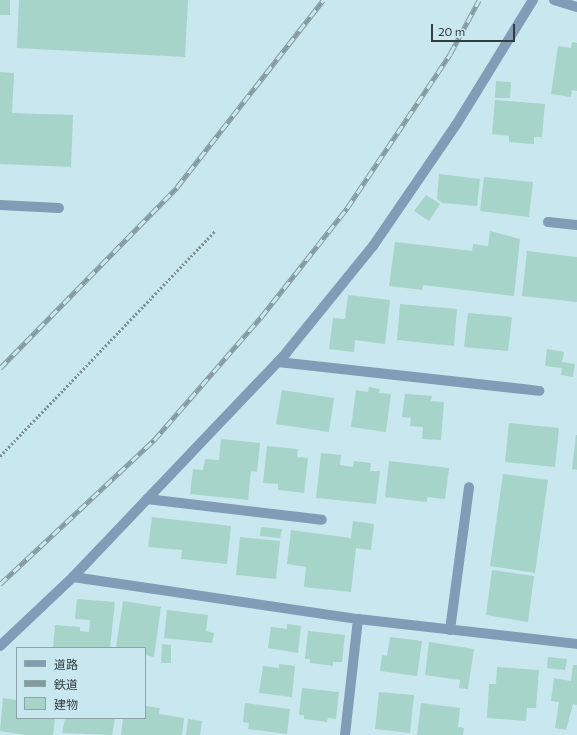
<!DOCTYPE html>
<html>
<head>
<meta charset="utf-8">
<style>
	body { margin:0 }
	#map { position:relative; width:577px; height:735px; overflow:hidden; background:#c9e7ee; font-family:Commissioner,"Noto Sans JP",sans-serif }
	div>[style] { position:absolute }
	.building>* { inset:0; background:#a6d4c9 }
	.path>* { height:2.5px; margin-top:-1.25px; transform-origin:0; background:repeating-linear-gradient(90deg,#7b8f94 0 2px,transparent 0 4px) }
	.minor>* { height:10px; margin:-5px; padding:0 5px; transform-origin:5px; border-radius:5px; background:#809cb6 }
	.rail>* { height:4.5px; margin-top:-2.25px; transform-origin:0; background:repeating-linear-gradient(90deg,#c9e7ee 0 9px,#849a9f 0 18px); box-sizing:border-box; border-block:1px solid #849a9f }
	span { translate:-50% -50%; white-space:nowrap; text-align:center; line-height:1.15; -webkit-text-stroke:3px #c9e7ee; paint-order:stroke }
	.legend { position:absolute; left:16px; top:647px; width:130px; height:72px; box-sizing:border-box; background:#c9e7ee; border:1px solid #8ca3a8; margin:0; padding:5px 7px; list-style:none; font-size:12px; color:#313d3f }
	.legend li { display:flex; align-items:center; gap:8px; height:20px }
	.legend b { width:20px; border:1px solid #8ca3a8 }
	.scale { position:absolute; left:431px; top:24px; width:84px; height:18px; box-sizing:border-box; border:2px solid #313d3f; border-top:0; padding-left:5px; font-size:12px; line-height:14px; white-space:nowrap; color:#313d3f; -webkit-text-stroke:3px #c9e7ee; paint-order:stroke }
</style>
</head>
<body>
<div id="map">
	<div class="building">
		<i style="clip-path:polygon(0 0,10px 0,10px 15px,0 15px)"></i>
		<i style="clip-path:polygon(19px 0,188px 0,185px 57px,17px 48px)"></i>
		<i style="clip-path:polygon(572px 42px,577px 43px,577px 91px,572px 90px,571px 97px,551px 94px,558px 46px,571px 48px)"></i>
		<i style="clip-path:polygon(0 72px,14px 73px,12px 113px,73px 115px,71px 167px,0 164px)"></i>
		<i style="clip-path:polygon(496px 81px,511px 82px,510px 98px,495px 98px)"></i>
		<i style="clip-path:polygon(495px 100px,545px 104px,542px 137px,534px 137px,534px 144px,509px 142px,509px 136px,492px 134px)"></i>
		<i style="clip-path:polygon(439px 174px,480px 179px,477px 206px,442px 203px,437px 199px)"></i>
		<i style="clip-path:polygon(484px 177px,533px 182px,529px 217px,480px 211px)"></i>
		<i style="clip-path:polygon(426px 195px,440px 204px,429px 221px,414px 211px)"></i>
		<i style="clip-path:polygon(490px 231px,520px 239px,514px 296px,423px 285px,422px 290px,389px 286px,395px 242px,472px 251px,473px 244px,488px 246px)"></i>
		<i style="clip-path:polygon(527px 251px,577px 257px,577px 302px,522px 296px)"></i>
		<i style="clip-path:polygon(348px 295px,390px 300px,385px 344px,355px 340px,354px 352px,329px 349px,333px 318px,345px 319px)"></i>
		<i style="clip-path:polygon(400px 304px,457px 309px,454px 346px,397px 340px)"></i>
		<i style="clip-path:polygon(468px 313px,512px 317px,508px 351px,464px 347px)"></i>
		<i style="clip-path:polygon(547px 349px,564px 352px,562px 362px,575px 364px,573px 377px,561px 375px,562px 368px,545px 366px)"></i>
		<i style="clip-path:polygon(369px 387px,380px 389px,379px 393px,391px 394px,386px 432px,351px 427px,356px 390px,368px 392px)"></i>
		<i style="clip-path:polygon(282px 390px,334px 398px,329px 432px,276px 424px)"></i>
		<i style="clip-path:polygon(405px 394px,432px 396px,431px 401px,444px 402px,441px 440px,422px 439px,423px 427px,410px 426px,411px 418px,402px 417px)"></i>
		<i style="clip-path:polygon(509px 423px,559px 428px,555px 467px,505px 462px)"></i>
		<i style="clip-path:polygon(576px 435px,577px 435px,577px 470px,572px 469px)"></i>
		<i style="clip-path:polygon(221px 439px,260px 443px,257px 472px,251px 471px,248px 500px,190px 494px,193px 469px,203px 470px,205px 459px,219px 460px)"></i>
		<i style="clip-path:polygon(267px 446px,298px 449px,297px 457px,308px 458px,304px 493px,278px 490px,278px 484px,263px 483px)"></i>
		<i style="clip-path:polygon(321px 453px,341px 455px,340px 465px,353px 467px,354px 461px,371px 463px,370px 471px,380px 471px,376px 504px,316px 498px)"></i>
		<i style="clip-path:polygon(389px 461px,449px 468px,445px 499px,427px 497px,427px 502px,385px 497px)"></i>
		<i style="clip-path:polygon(503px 474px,548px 480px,535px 573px,490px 566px)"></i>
		<i style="clip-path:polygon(152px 517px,231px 526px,227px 564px,181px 559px,182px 550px,148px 547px)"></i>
		<i style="clip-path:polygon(353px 521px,374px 524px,371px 550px,356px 548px,351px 592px,304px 587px,306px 567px,287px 564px,291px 530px,351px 538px)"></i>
		<i style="clip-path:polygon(261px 527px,282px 529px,280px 538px,260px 536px)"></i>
		<i style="clip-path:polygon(240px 537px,280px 541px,276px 579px,236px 575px)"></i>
		<i style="clip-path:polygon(492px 570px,534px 576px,528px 622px,486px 615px)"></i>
		<i style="clip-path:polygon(77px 599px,115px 602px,110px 648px,53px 648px,55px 625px,80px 627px,80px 631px,89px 632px,90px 620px,75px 619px)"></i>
		<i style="clip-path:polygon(123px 601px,161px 607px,154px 657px,145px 655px,145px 648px,116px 648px)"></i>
		<i style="clip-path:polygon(167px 610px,208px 615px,206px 631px,214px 633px,212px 643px,164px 638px)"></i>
		<i style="clip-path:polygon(287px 624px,301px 626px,298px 653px,268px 648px,271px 627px,287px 629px)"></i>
		<i style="clip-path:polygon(308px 631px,345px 635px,342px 662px,333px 662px,333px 666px,310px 663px,310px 659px,305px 659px)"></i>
		<i style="clip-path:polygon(390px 637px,422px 641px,417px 676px,380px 671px,382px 655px,387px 656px)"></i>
		<i style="clip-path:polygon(429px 642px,474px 649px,468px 689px,459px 688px,460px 680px,425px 675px)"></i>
		<i style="clip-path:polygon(162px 644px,171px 645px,171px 663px,161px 663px)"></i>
		<i style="clip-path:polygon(548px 657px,567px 659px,565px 670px,547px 668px)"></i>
		<i style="clip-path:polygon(279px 664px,295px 666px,292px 697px,259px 693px,263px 666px,279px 668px)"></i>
		<i style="clip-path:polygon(573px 665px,577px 665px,577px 705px,573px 704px,566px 730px,555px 728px,559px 702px,551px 701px,554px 678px,571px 681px)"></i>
		<i style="clip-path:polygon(497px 667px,539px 670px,536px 708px,527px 708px,526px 721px,487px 718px,489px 684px,496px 684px)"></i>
		<i style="clip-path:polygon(302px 688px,339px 692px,336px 719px,328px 718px,327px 722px,304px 719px,304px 715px,299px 715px)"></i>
		<i style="clip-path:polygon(379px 692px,414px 695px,410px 733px,375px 729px)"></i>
		<i style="clip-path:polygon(3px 698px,17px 700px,17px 718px,55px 718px,53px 735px,25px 735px,0 731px)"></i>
		<i style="clip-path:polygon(245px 703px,290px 709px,287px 734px,248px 729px,249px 723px,243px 722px)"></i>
		<i style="clip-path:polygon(421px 703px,460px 708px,458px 727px,464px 728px,463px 735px,417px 735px)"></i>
		<i style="clip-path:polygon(145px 706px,160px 708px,159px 714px,184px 718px,182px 735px,121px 735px,123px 718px,145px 718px)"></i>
		<i style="clip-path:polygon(65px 718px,115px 718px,112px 735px,62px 733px)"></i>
		<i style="clip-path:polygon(188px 719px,202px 721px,200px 735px,186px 735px)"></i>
	</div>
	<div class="path">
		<i style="left:0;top:456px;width:311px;rotate:-46.3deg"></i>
	</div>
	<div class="minor">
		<i style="left:554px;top:0;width:24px;rotate:17deg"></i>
		<i style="left:0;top:205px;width:59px;rotate:2.9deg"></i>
		<i style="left:548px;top:222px;width:29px;rotate:6deg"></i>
		<i style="left:278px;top:362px;width:263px;rotate:6.3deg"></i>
		<i style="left:147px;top:499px;width:176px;rotate:6.8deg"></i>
		<i style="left:73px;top:577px;width:288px;rotate:8.4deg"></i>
		<i style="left:358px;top:619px;width:220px;rotate:6.5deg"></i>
		<i style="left:450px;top:630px;width:144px;rotate:-82.4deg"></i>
		<i style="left:0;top:646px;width:100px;rotate:-43.4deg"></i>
		<i style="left:73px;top:577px;width:309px;rotate:-46.4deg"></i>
		<i style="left:286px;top:353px;width:138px;rotate:-50.9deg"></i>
		<i style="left:373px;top:246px;width:147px;rotate:-55.6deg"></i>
		<i style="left:456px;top:125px;width:147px;rotate:-58.4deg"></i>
		<i style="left:345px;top:735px;width:117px;rotate:-83.6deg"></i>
	</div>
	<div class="rail">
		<i style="left:0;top:368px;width:253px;rotate:-45.6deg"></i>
		<i style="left:177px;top:187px;width:237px;rotate:-52deg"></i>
		<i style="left:0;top:584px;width:211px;rotate:-43.1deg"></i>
		<i style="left:154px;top:440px;width:163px;rotate:-49deg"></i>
		<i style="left:261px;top:317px;width:139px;rotate:-51.7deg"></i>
		<i style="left:347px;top:208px;width:185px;rotate:-56.2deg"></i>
		<i style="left:450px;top:54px;width:61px;rotate:-61.8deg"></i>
	</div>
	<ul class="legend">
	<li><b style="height:5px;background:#809cb6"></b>道路</li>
	<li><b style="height:5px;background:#849a9f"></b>鉄道</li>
	<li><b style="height:11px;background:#a6d4c9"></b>建物</li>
	</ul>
	<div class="scale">20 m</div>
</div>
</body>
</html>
